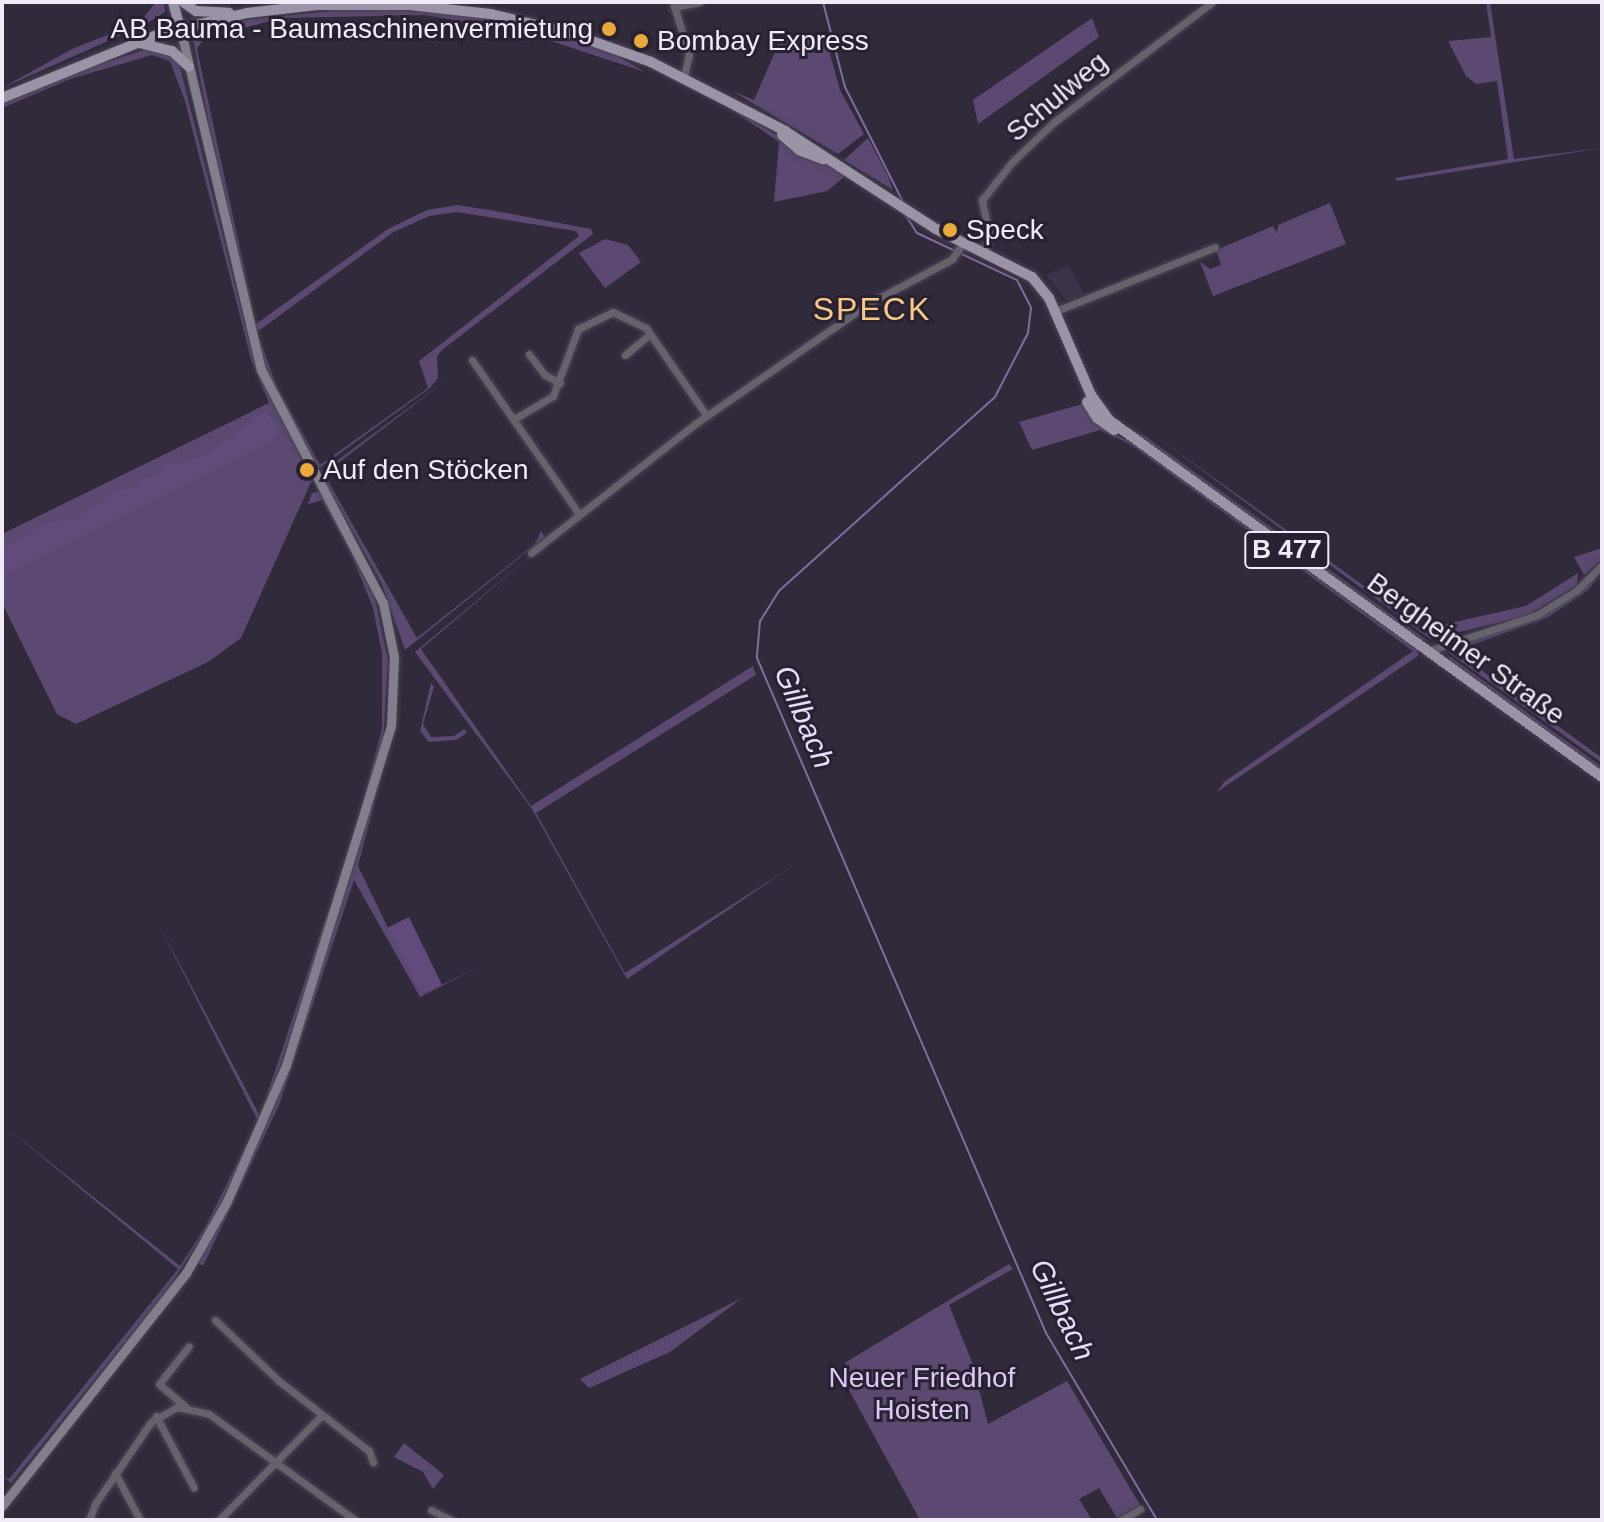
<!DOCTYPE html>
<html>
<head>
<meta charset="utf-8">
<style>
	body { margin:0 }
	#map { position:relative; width:1604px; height:1522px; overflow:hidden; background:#312a3b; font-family:Helvetica,sans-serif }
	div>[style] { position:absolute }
	.built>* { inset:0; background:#3c334a }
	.green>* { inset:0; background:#5b4972 }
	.forest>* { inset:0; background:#604b7c }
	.stream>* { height:2px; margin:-1px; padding:0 1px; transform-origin:1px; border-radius:1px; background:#826ca0 }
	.roads { filter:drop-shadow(0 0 2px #4c4555) drop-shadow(0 0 2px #4c4555) }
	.street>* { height:7px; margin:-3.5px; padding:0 3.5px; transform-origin:3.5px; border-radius:3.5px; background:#65626b }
	.secondary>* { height:9px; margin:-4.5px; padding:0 4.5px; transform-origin:4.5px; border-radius:4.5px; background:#847e8c }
	.primary>* { height:10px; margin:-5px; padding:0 5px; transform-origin:5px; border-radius:5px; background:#9b94a6 }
	.dots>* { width:22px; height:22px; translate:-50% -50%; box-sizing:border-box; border:4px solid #282131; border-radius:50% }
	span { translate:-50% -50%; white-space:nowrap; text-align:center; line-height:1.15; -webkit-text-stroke:6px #282131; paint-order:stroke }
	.shield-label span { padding:2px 6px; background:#282131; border:2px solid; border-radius:6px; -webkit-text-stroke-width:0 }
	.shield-label { font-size:26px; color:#f0ebf7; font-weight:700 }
	.poi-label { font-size:28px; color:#f0ebf7 }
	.right { translate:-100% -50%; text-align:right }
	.left { translate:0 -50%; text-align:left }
	.street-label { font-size:28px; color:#f0ebf7 }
	.park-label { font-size:28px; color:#dcc9f8 }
	.water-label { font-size:30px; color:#e9dcfc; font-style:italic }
	.quarter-label { font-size:32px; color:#f8ca86; letter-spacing:2px }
	.frame { position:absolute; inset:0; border:4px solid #f0ebf7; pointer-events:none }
</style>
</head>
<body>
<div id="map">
	<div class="built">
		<i style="clip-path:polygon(1069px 265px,1084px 294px,1067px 301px,1046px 275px)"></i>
	</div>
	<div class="green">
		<i style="clip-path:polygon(156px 2px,164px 2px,165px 12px,144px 25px,2px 88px,72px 49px,140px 22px)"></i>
		<i style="clip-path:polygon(1486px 2px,1490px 2px,1514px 159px,1602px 148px,1397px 181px,1395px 178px,1508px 159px,1497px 81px,1476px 84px,1466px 76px,1448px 41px,1491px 37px)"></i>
		<i style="clip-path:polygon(evenodd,365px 8px,474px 16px,555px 33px,616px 55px,645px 72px,524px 32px,425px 15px,282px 18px,204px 38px,197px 49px,256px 324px,388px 229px,427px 210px,457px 205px,496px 211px,591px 229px,593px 234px,442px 350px,437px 356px,438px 378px,430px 388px,318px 469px,267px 378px,221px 190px,193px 40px,211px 27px,252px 19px,365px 8px,457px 212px,576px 231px,579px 236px,419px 361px,428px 388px,320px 465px,276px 385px,257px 332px,392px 233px,429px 216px,457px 212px)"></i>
		<i style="clip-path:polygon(1092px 18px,1099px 37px,978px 124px,973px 100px)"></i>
		<i style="clip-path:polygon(782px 36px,825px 36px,840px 90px,864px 134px,838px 154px,732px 91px,754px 100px)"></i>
		<i style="clip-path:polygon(144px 50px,164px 50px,179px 63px,255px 363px,312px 480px,241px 638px,208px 662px,76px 724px,57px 714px,2px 603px,2px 534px,269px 403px,251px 359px,185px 101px,170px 61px,152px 55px,70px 79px,2px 108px,2px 103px,51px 80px)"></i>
		<i style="clip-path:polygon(711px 96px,843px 174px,844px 177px,827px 191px,774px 202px,779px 142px)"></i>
		<i style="clip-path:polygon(868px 138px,888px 176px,893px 190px,844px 160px)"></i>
		<i style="clip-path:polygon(1330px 203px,1346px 244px,1213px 296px,1200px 262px,1210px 269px,1221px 265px,1216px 250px,1273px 226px,1277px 233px,1278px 225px)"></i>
		<i style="clip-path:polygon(605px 239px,628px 245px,641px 262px,605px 288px,579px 253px)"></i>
		<i style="clip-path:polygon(449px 378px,324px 474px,417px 638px,535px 544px,541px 531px,545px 537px,405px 650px,382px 584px,322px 477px,326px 469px)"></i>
		<i style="clip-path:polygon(1086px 403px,1112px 433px,1129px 441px,1417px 648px,1418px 656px,1217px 792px,1224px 782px,1413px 651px,1130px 444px,1100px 430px,1032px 450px,1019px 422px)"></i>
		<i style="clip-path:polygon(1118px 422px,1146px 437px,1426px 640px,1421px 640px)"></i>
		<i style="clip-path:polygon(1157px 437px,1424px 629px,1526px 606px,1578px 573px,1577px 585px,1526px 616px,1430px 639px)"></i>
		<i style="clip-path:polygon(322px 491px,375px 599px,388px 661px,383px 744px,345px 871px,269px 1100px,214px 1217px,167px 1290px,11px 1483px,2px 1475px,9px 1479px,178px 1269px,2px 1124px,180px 1266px,205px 1228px,258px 1121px,156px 919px,260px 1116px,357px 825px,382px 729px,382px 653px,373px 608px,350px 551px,322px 500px,308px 504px,312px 493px)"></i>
		<i style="clip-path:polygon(1602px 548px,1602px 559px,1584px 575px,1574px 557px)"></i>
		<i style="clip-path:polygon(539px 549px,421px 649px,531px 806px,753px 666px,756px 675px,536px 813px,625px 973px,791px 867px,627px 979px,532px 809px,415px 652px)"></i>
		<i style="clip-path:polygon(1602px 570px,1589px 589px,1548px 617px,1455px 651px,1602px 758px,1602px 763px,1448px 652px,1461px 643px,1547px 614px)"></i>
		<i style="clip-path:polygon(1449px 656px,1602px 767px,1602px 775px,1451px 663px)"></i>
		<i style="clip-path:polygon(431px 683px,434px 687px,423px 724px,431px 737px,454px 736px,464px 729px,467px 733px,456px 740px,429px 742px,420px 731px)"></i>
		<i style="clip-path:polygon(383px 769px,358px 866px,417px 988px,425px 993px,485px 964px,420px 997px,354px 880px,279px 1105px,203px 1266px,197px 1262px,276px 1104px)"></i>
		<i style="clip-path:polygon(1009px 1264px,1013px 1269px,949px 1305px,972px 1362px,988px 1424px,1067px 1381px,1140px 1505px,1117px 1518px,1099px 1488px,1079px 1499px,1092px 1520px,920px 1520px,843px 1379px,846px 1362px)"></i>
		<i style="clip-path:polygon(742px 1298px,670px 1352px,589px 1388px,580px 1379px)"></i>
		<i style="clip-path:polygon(404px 1443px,444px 1475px,433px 1489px,423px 1472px,394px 1457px)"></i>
	</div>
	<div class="forest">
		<i style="clip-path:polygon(266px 411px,278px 427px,272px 441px,2px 576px,2px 549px,48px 523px,74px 519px,120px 490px,132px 489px,145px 477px,158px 477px,165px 466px,204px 457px)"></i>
		<i style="clip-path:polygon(409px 917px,442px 985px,425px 993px,417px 988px,387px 928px)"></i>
	</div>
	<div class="stream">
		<i style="left:823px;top:2px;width:88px;rotate:75.5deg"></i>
		<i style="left:845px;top:87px;width:127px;rotate:63.2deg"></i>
		<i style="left:905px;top:214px;width:22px;rotate:58deg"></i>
		<i style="left:917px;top:233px;width:110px;rotate:25.2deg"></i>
		<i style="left:1017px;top:280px;width:31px;rotate:63deg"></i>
		<i style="left:1031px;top:308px;width:25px;rotate:97deg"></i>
		<i style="left:1028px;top:333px;width:72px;rotate:117.3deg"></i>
		<i style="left:995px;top:397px;width:290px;rotate:138.1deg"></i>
		<i style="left:779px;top:591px;width:36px;rotate:122deg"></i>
		<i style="left:760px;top:621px;width:37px;rotate:95deg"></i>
		<i style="left:757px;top:658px;width:734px;rotate:66.82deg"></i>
		<i style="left:1046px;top:1333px;width:217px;rotate:59.3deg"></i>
	</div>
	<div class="roads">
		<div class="street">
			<i style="left:673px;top:2px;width:55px;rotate:73.2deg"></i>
			<i style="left:689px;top:55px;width:23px;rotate:103deg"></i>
			<i style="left:674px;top:7px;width:26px;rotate:-11deg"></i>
			<i style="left:984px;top:253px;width:20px;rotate:-75deg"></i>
			<i style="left:989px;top:234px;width:35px;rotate:-102deg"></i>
			<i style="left:982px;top:200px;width:48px;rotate:-51.7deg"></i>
			<i style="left:1012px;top:162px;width:58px;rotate:-43.6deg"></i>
			<i style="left:1054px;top:122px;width:198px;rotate:-37.2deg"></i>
			<i style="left:1056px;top:311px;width:171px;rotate:-21.9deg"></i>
			<i style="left:529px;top:354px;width:26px;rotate:53deg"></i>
			<i style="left:545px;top:375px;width:17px;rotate:28deg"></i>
			<i style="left:625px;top:355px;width:33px;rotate:-40deg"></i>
			<i style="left:472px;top:360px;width:188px;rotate:55.2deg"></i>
			<i style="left:514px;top:419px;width:45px;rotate:-30.5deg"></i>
			<i style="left:553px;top:396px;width:72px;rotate:-69.5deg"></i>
			<i style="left:578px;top:329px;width:39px;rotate:-26deg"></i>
			<i style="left:613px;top:312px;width:37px;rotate:26deg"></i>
			<i style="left:646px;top:328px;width:107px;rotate:55.3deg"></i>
			<i style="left:531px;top:553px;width:209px;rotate:-38.2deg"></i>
			<i style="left:695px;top:424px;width:208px;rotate:-34.8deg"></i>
			<i style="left:866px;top:305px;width:98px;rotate:-28.1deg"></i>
			<i style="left:952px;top:259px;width:19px;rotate:-55deg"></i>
			<i style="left:1428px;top:651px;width:115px;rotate:-18.3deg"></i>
			<i style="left:1537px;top:615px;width:47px;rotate:-32deg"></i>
			<i style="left:1577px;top:590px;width:35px;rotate:-45deg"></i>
			<i style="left:215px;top:1320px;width:88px;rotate:43.6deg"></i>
			<i style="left:279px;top:1381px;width:114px;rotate:37.9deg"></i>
			<i style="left:369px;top:1451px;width:12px;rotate:70deg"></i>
			<i style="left:186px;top:1407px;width:35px;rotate:-140deg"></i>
			<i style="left:159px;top:1384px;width:48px;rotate:-51.7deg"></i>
			<i style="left:156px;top:1416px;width:81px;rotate:62.2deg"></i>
			<i style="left:115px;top:1473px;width:53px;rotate:62deg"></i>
			<i style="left:431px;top:1510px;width:22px;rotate:27deg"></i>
			<i style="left:89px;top:1520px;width:17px;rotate:-69deg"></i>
			<i style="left:95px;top:1504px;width:99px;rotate:-55.7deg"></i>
			<i style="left:151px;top:1422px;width:30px;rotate:-30deg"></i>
			<i style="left:177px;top:1407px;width:33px;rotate:12deg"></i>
			<i style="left:209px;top:1414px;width:180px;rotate:36deg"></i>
			<i style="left:219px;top:1520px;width:147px;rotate:-45.6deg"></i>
			<i style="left:1121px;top:1520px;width:22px;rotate:-30deg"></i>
		</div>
		<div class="secondary">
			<i style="left:2px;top:1506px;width:297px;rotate:-51.7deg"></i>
			<i style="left:186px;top:1273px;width:83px;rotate:-60.3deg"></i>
			<i style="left:227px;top:1201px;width:148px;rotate:-66.5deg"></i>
			<i style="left:286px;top:1065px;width:355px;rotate:-72.8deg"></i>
			<i style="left:391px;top:726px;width:69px;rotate:-87.5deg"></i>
			<i style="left:394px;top:657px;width:55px;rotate:-101.5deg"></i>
			<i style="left:383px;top:603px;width:263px;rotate:-117.6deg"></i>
			<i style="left:261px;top:370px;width:351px;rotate:-103.3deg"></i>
		</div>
		<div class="primary">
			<i style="left:173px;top:2px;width:27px;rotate:75deg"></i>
			<i style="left:183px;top:2px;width:16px;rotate:35deg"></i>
			<i style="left:196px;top:11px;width:33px;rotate:3deg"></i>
			<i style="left:139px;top:43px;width:34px;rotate:14deg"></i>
			<i style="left:172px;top:51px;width:23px;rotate:43deg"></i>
			<i style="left:2px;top:98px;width:173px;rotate:-22.1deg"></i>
			<i style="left:162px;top:33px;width:87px;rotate:-13.2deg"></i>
			<i style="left:247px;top:13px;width:70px;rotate:-6.5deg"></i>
			<i style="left:317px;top:5px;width:92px"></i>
			<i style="left:409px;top:5px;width:82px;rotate:6.3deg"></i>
			<i style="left:491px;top:14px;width:83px;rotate:13.9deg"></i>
			<i style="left:572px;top:34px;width:84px;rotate:19.5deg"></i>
			<i style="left:651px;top:62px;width:151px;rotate:27.2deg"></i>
			<i style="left:785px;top:131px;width:180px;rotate:33deg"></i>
			<i style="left:936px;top:229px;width:107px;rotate:26.6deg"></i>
			<i style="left:1032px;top:277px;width:27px;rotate:51deg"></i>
			<i style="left:1049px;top:298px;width:106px;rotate:66.6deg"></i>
			<i style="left:1091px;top:395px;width:31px;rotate:54deg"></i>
			<i style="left:1109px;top:420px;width:609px;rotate:35.91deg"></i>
			<i style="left:782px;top:135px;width:23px;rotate:41deg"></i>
			<i style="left:799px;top:150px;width:26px;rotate:21deg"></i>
			<i style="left:1087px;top:402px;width:19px;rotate:58deg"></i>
			<i style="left:1097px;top:418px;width:21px;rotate:35deg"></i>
		</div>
	</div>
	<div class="dots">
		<i style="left:609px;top:29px;background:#eba93a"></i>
		<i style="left:641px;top:41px;background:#eba93a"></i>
		<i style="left:950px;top:230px;background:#eba93a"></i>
		<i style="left:307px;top:470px;background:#eba93a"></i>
	</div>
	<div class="shield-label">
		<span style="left:1287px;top:550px">B 477</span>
	</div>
	<div class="poi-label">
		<span class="right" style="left:593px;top:29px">AB Bauma - Baumaschinenvermietung</span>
		<span class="left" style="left:657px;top:41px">Bombay Express</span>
		<span class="left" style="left:966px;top:230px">Speck</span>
		<span class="left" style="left:323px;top:470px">Auf den Stöcken</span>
	</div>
	<div class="street-label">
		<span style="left:1057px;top:97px;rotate:-40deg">Schulweg</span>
		<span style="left:1466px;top:649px;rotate:36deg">Bergheimer Straße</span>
	</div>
	<div class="park-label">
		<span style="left:922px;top:1394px">Neuer Friedhof<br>Hoisten</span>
	</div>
	<div class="water-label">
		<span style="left:804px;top:717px;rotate:67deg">Gillbach</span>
		<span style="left:1062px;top:1310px;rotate:64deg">Gillbach</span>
	</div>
	<div class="quarter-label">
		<span style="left:872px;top:309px">SPECK</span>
	</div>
	<div class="frame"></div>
</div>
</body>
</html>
